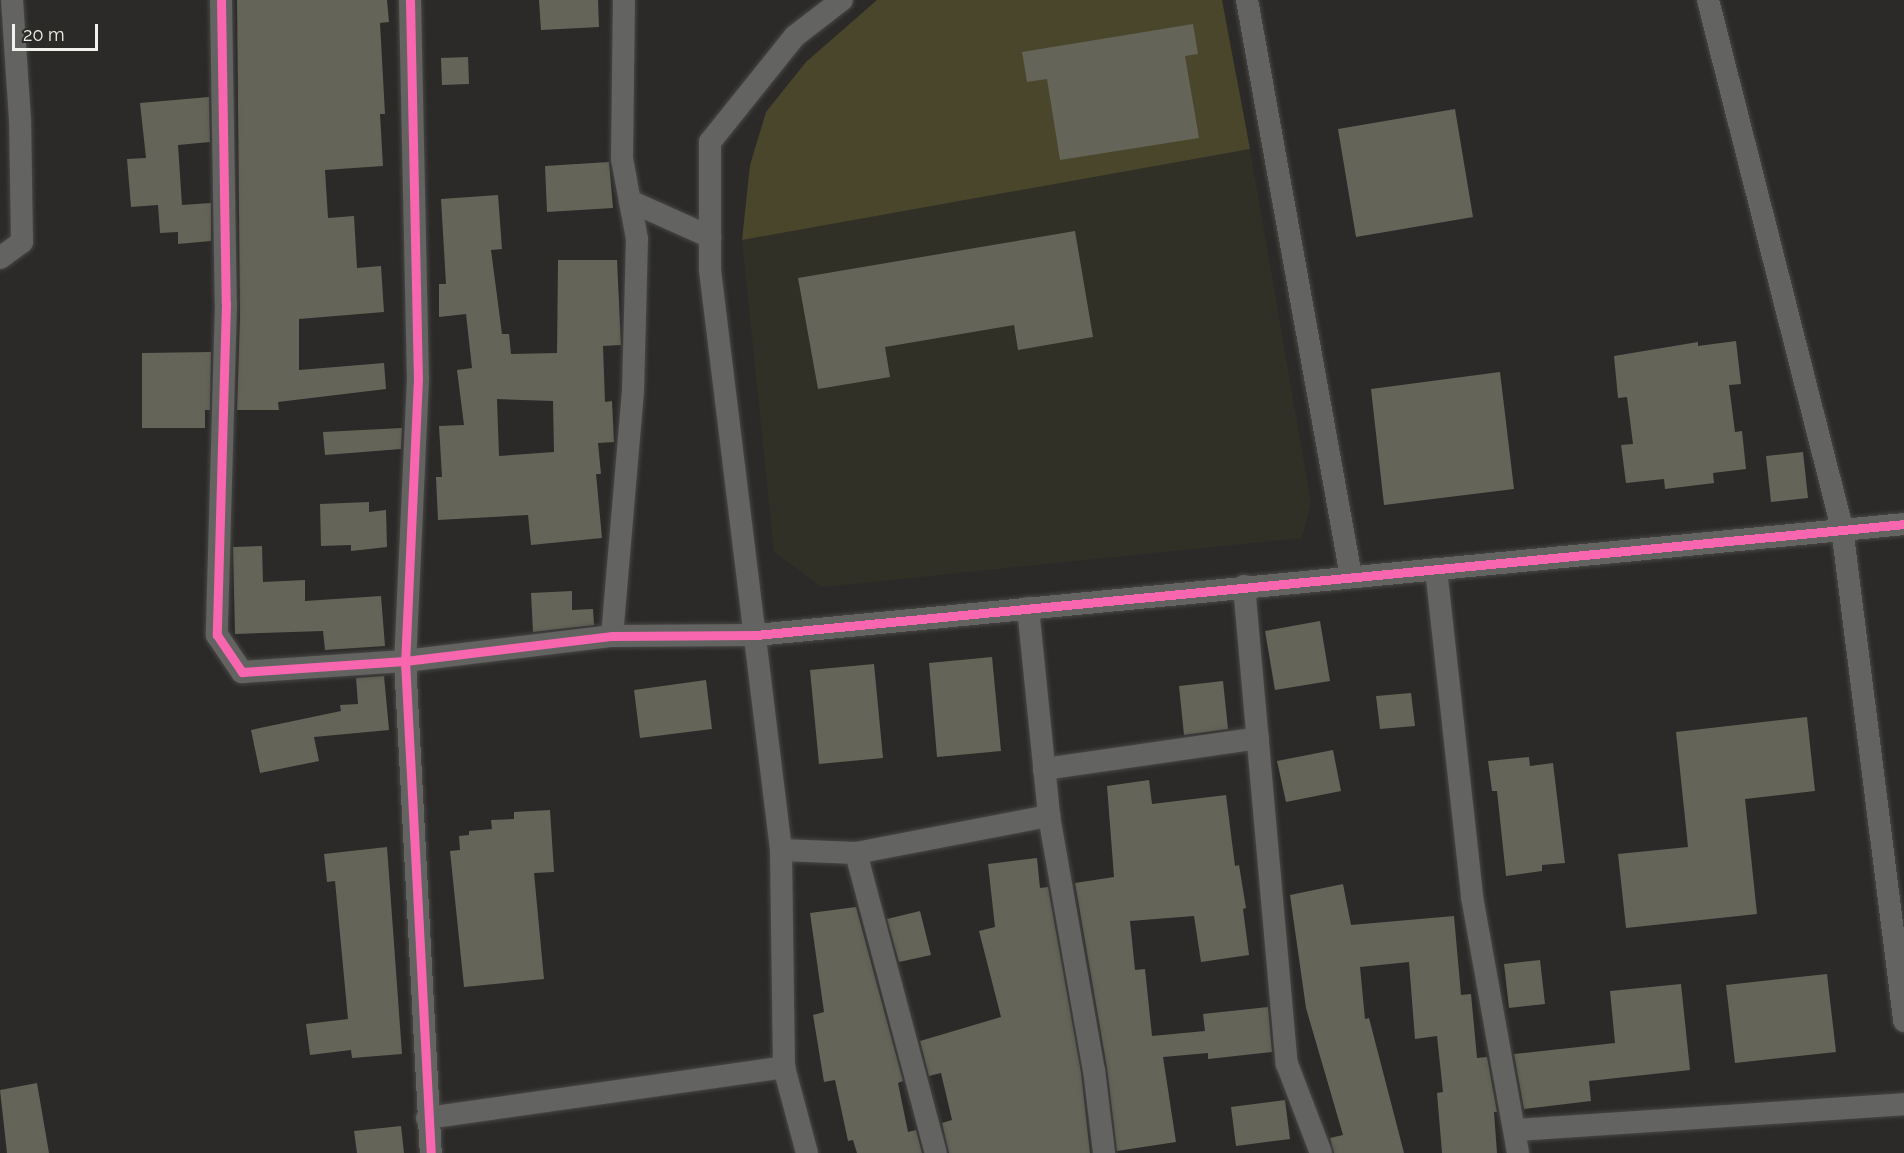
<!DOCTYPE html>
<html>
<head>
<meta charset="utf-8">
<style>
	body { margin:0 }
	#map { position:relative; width:1904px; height:1153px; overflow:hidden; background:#2b2a28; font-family:Raleway,sans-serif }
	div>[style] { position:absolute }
	.built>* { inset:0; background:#313027 }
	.green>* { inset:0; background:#49462b }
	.building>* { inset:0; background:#656458 }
	.roads { filter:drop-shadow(0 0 2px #484745) drop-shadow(0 0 2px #484745) }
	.street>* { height:22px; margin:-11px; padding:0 11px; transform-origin:11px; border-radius:11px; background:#636362 }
	.cycleway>* { height:9px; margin:-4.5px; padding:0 4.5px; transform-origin:4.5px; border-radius:4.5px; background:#f766af }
	span { translate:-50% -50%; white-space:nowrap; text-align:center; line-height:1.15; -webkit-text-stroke:6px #2c2b27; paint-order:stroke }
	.scale { position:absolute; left:12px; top:24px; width:86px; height:27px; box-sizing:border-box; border:3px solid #f1f1ee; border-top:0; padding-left:8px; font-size:18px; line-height:21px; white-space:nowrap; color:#f1f1ee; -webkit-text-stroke:4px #2c2b27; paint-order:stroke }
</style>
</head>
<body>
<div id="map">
	<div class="built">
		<i style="clip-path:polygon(1250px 149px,1311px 503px,1302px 538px,822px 587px,774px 552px,742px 240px)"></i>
	</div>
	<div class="green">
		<i style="clip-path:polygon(877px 0,1222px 0,1250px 149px,742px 240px,750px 165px,766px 112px,806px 62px)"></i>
	</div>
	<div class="building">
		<i style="clip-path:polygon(237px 0,387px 0,389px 22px,380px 23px,385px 114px,380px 114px,383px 166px,325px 170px,328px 218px,354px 216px,357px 268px,381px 266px,384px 312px,299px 319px,299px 370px,384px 363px,386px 389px,278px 402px,279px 410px,237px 410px,240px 317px)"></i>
		<i style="clip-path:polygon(539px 0,598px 0,599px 27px,541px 30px)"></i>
		<i style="clip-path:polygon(1193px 24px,1198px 54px,1185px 56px,1199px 138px,1060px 160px,1047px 79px,1027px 82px,1022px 52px)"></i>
		<i style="clip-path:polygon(468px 57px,469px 84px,442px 85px,441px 58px)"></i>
		<i style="clip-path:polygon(209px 97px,210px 142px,178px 145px,182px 205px,211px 203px,211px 241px,178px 244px,178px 232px,160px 233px,158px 205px,131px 207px,127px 159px,146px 158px,140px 103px)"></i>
		<i style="clip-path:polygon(1455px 109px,1473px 217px,1356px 237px,1338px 129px)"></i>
		<i style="clip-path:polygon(609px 162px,613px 208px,547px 212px,545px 166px)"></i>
		<i style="clip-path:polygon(evenodd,498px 195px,502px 249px,491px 250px,502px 334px,509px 334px,511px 354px,557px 353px,558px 260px,617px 260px,621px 345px,603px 346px,605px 402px,612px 401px,614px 442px,598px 443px,601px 474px,596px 474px,602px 538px,531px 545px,528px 515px,438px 520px,436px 477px,442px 477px,439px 426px,464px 425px,457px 370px,472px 368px,466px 314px,439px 317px,439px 284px,446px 284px,441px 199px,498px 195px,497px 399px,553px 401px,554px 452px,499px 456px,497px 399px)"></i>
		<i style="clip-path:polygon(1075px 231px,1093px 337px,1018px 350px,1014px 325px,885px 347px,890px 377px,818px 389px,798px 278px)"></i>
		<i style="clip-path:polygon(1736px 341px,1741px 384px,1729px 385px,1735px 432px,1742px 431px,1746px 469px,1713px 473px,1714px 483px,1665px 489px,1664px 479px,1626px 483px,1621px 445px,1633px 444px,1627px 397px,1618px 398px,1614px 356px,1698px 342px,1698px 346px)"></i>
		<i style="clip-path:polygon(211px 352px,210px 410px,205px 410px,205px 428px,142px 428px,142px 353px)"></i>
		<i style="clip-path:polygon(1500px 372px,1514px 489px,1384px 505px,1371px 389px)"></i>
		<i style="clip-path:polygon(402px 428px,401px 449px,325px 455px,323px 432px)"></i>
		<i style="clip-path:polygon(1803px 452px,1808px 498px,1771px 502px,1766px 456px)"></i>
		<i style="clip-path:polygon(369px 502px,369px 512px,386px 510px,387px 547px,351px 551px,351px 545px,321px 546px,320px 504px)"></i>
		<i style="clip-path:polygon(262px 546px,263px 582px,305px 580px,305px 601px,381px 596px,385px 646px,325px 650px,323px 631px,235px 634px,233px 547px)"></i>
		<i style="clip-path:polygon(572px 591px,572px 610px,593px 609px,594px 625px,533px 632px,531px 593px)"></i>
		<i style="clip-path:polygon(1320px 621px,1330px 681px,1275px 690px,1265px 631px)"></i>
		<i style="clip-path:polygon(992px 657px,1001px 751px,937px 757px,929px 663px)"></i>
		<i style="clip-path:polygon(874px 664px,883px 758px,819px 764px,810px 670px)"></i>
		<i style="clip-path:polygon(384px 676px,389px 730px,314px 737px,319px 761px,260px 773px,251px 730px,341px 711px,340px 705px,358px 704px,356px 678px)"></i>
		<i style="clip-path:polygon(706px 680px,712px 729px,640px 738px,634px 690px)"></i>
		<i style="clip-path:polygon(1223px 681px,1228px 729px,1184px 735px,1179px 686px)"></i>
		<i style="clip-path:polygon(1411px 693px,1415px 726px,1380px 729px,1376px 696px)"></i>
		<i style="clip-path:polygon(1807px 717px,1815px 791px,1745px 799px,1757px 914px,1626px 928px,1618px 854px,1688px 847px,1676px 732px)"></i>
		<i style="clip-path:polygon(1333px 750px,1341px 791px,1286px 802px,1277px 761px)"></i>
		<i style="clip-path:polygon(1529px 757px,1530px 766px,1553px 763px,1565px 863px,1542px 865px,1542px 871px,1506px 876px,1497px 791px,1492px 791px,1488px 761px)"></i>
		<i style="clip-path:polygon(1149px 780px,1152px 804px,1226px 795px,1235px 866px,1239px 865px,1246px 908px,1243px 909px,1249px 955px,1201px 962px,1194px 916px,1130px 921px,1135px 970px,1145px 969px,1152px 1036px,1205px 1031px,1203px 1014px,1268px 1007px,1272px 1052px,1208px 1059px,1208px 1053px,1163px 1057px,1176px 1142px,1117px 1151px,1107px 1068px,1075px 883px,1114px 877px,1107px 786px)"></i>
		<i style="clip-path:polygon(550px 810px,554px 872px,534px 873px,544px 979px,464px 987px,450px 851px,460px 850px,459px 836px,469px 835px,469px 831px,492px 829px,491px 820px,514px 819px,514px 812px)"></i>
		<i style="clip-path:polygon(387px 847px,402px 1054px,352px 1058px,351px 1050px,310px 1055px,306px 1024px,348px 1019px,335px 881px,327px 882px,324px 854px)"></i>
		<i style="clip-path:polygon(1037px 858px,1040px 888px,1048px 887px,1081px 1072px,1090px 1153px,949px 1153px,942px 1123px,952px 1120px,941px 1073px,929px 1076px,920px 1041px,1001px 1017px,979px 931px,995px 927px,988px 864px)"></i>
		<i style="clip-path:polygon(1343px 884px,1351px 925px,1454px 916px,1461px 995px,1471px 994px,1477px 1058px,1487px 1057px,1497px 1112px,1494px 1112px,1497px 1153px,1442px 1153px,1437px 1093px,1443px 1092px,1437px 1036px,1415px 1039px,1409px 962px,1360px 967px,1365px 1019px,1369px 1018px,1404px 1153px,1334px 1153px,1330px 1138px,1343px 1135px,1306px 1008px,1290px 895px)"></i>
		<i style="clip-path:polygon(856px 907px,903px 1081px,898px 1083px,908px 1132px,916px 1130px,922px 1153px,857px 1153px,853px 1140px,848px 1141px,835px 1080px,824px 1082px,813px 1015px,824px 1012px,810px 913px)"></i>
		<i style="clip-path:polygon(920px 911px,931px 955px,899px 962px,887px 919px)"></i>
		<i style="clip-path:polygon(1540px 960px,1545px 1004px,1509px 1008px,1504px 964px)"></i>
		<i style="clip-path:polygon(1827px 974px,1836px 1052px,1735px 1063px,1726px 985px)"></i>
		<i style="clip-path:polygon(1681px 984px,1690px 1070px,1589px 1081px,1591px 1101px,1524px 1109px,1514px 1054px,1615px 1043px,1610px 991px)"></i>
		<i style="clip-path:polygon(37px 1083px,49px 1153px,7px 1153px,0 1090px)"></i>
		<i style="clip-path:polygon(1285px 1100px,1290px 1139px,1236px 1146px,1231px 1107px)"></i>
		<i style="clip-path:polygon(401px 1126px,404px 1153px,357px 1153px,354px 1131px)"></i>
	</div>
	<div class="roads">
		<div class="street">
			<i style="left:221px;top:0;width:303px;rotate:89.1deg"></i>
			<i style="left:226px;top:303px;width:332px;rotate:91.6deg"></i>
			<i style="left:217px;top:635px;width:45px;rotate:56deg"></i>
			<i style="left:242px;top:672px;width:163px;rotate:-3.9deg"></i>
			<i style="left:405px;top:661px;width:493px;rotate:87deg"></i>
			<i style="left:410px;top:0;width:378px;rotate:88.8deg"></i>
			<i style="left:418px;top:378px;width:283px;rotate:92.6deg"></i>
			<i style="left:405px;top:661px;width:209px;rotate:-6.9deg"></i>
			<i style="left:612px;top:636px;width:144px;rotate:-0.4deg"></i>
			<i style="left:756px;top:635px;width:1153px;rotate:-5.52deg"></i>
			<i style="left:1247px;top:0;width:585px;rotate:79.77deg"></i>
			<i style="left:1708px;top:0;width:545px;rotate:75.76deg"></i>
			<i style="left:1842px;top:528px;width:497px;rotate:82.8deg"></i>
			<i style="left:630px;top:201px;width:88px;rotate:24.2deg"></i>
			<i style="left:0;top:258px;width:27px;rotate:-36deg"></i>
			<i style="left:22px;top:242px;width:122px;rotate:-90.9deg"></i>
			<i style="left:20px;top:120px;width:120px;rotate:-93.8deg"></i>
			<i style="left:1436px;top:569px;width:330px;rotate:83.7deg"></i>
			<i style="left:1472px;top:897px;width:260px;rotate:79.8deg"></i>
			<i style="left:1244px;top:586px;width:480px;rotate:84.9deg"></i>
			<i style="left:1287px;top:1064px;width:95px;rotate:69.1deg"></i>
			<i style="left:1028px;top:608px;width:209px;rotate:84.2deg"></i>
			<i style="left:1049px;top:816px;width:258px;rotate:80deg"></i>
			<i style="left:1094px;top:1070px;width:84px;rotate:83.1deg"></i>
			<i style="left:612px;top:636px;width:246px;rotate:-85.1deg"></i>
			<i style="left:633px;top:391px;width:152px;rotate:-88.5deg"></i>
			<i style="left:637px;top:239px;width:81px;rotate:-100.6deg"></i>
			<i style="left:622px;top:159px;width:159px;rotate:-89.3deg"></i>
			<i style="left:1044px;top:769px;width:216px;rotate:-8.2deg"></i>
			<i style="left:781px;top:850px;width:75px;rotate:2.3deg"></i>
			<i style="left:856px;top:853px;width:197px;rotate:-10.9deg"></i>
			<i style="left:856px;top:853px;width:310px;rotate:75.1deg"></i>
			<i style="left:427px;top:1118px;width:361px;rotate:-8.1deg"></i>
			<i style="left:1516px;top:1130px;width:389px;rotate:-3.8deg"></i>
			<i style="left:807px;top:1153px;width:89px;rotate:-105deg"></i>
			<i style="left:784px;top:1067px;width:217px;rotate:-90.8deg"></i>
			<i style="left:781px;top:850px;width:584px;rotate:-96.98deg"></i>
			<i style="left:710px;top:270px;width:128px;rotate:-90deg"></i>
			<i style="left:710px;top:142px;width:136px;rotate:-51.3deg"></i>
			<i style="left:795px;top:36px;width:59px;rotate:-37.5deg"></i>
		</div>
	</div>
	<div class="cycleway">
		<i style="left:221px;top:0;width:303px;rotate:89.1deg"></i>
		<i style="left:226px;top:303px;width:332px;rotate:91.6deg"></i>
		<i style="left:217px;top:635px;width:45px;rotate:56deg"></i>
		<i style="left:242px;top:672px;width:163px;rotate:-3.9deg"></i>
		<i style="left:405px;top:661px;width:493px;rotate:87deg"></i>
		<i style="left:410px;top:0;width:378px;rotate:88.8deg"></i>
		<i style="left:418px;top:378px;width:283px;rotate:92.6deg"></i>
		<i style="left:405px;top:661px;width:209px;rotate:-6.9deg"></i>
		<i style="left:612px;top:636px;width:144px;rotate:-0.4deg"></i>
		<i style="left:756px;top:635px;width:1153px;rotate:-5.52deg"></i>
	</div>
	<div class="scale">20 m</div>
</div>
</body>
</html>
